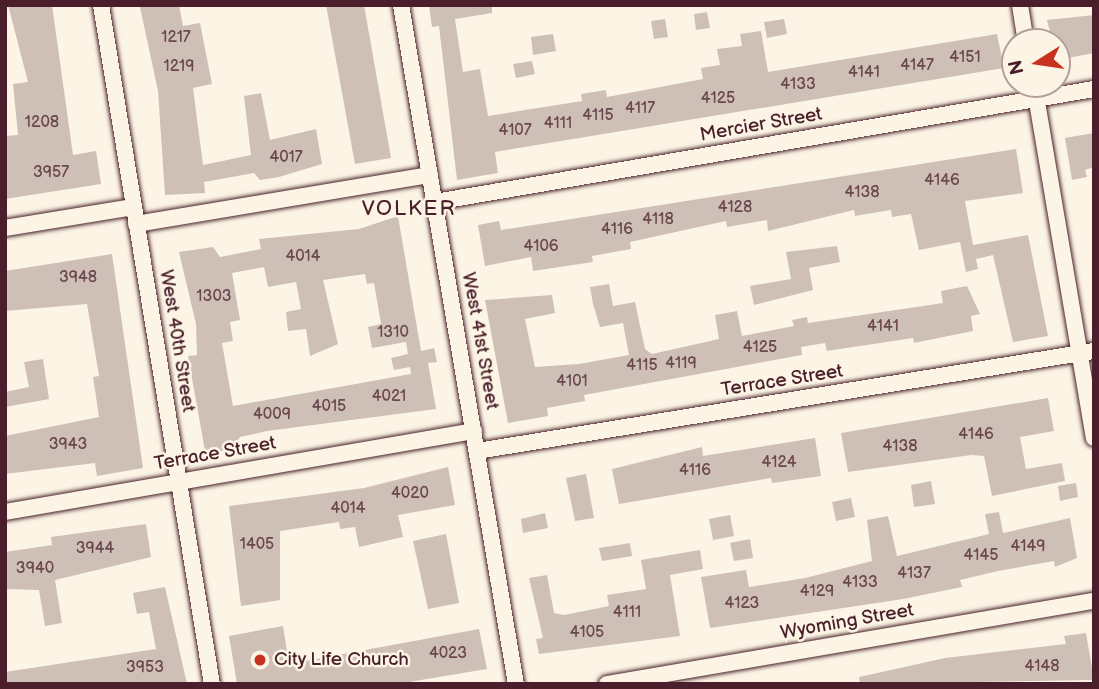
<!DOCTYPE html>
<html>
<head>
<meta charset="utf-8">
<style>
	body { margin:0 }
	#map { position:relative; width:1099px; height:689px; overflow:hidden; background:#fcf5e5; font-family:"Balsamiq Sans",sans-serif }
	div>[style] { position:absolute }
	.building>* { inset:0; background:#cfc0b7 }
	.roads { filter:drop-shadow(0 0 2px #4a1f2b) drop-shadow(0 0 2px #4a1f2b) }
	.minor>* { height:16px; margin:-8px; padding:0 8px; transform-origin:8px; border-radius:8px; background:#fcf5e5 }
	.dots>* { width:19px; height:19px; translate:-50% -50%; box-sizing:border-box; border:4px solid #fcf5e5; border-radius:50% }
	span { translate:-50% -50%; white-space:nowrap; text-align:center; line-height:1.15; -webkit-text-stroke:5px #fcf5e5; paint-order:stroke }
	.number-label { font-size:16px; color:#6b474e }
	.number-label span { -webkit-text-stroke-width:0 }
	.street-label { font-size:19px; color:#4a1f2b }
	.poi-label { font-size:19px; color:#4a1f2b }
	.left { translate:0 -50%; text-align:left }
	.neighbourhood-label { font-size:21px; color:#4a1f2b; letter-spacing:2px }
	.frame { position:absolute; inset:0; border:7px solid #4a1f2b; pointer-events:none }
	.north { position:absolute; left:1001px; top:28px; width:70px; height:70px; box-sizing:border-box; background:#fcf5e5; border:2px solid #b59f9b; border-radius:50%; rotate:258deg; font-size:19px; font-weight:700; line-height:28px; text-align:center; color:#4a1f2b }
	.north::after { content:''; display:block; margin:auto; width:24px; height:32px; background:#c8321e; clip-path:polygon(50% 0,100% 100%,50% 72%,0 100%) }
</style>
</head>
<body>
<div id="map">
	<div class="building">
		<i style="clip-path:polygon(8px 5px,52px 5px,73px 155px,96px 151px,101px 184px,5px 199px,5px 136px,18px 135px,13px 84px,28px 82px)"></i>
		<i style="clip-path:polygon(179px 5px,183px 26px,200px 23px,212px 84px,193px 88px,203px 165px,251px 155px,244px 96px,261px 93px,270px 140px,316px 129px,322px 164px,279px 177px,260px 180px,254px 173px,204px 182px,205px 193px,165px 195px,158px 91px,140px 7px)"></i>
		<i style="clip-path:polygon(326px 5px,364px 5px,391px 158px,355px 164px)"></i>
		<i style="clip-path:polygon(429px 5px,492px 5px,492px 13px,455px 19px,463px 72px,480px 69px,488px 116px,582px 101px,581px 94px,606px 90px,607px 97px,703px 79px,701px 68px,720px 65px,717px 49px,742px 46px,740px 34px,761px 31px,768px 72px,997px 34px,1004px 68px,495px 152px,498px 173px,457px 180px,439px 26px,432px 27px)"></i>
		<i style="clip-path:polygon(707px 12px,710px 28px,696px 30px,694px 14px)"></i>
		<i style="clip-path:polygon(1094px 15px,1094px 53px,1057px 60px,1047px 20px)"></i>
		<i style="clip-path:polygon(665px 19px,668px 37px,654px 39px,651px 21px)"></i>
		<i style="clip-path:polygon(784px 19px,787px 34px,767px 38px,764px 22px)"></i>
		<i style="clip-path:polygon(553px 34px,556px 51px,533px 55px,531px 37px)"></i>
		<i style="clip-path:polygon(532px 61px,535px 74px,516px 78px,513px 64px)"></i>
		<i style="clip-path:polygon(1094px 133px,1094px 167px,1085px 170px,1087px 177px,1072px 180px,1065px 138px)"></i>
		<i style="clip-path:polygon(1016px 149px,1023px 193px,965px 201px,973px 245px,1028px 235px,1048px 336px,1013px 342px,993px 255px,976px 259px,978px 269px,966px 272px,960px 242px,919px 250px,911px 214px,892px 217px,891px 210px,855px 216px,854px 210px,768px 231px,767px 220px,727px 227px,726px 221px,630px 242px,631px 249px,592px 256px,593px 262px,533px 271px,531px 257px,485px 266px,478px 225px,499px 221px,501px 230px)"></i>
		<i style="clip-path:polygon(evenodd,398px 216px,421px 351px,434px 348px,437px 362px,428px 363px,436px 409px,267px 431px,240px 437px,231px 451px,205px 451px,188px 356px,197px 355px,196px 324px,179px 252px,213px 247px,220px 257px,261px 249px,259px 239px,359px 229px,398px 216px,264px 267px,268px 287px,296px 282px,301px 309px,286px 312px,288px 331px,306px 329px,310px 356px,338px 344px,323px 280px,365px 274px,367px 284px,374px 283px,381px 324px,368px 327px,372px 348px,406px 342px,408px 354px,391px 358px,394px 370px,410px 367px,411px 374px,233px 406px,222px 343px,233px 341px,230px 322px,240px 320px,232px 273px,264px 267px)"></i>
		<i style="clip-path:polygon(837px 246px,840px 262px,809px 268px,813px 290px,754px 305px,750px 286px,791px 279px,786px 252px)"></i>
		<i style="clip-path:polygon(112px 254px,143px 468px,97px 476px,95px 463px,5px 474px,5px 436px,99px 417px,93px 377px,99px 376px,87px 304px,5px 311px,5px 271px)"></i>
		<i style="clip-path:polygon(609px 284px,613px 306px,635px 302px,645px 349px,652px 354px,719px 339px,715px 315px,737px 311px,742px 336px,794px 326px,792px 320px,807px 317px,808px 323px,943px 303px,941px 291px,967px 286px,980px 314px,971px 316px,973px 331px,914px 343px,913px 338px,827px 351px,825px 343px,801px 347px,802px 355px,584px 395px,585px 401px,547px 408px,548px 416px,508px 423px,485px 300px,552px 295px,555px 313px,525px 319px,535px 367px,579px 364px,629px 355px,623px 323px,600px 327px,593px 304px,590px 287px)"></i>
		<i style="clip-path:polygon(43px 359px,49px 399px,5px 407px,5px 392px,29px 387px,24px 362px)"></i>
		<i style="clip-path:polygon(1048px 398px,1054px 431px,1020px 437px,1026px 469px,1062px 463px,1065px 481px,992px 496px,984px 456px,971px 455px,848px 472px,841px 433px)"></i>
		<i style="clip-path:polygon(815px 438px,821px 476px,772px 483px,771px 478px,619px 504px,612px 469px,702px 447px,703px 456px)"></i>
		<i style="clip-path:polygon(448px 467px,455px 505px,398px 515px,403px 537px,359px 547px,355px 527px,340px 529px,339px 522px,280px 531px,280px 600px,241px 606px,229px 506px,364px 488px)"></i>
		<i style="clip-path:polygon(586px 474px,594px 518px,575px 521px,566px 478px)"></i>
		<i style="clip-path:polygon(931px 481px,935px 504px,914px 507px,911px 485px)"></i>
		<i style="clip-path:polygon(1076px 483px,1078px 497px,1060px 501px,1058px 486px)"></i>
		<i style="clip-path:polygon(851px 498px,855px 517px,836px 521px,832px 502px)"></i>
		<i style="clip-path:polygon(999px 512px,1003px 533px,1070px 518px,1077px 558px,1055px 567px,1054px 561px,998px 571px,960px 580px,962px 587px,903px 599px,710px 628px,701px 577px,746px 570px,749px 587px,805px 578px,872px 561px,867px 520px,888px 516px,897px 556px,989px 534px,985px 514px)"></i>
		<i style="clip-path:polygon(545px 513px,548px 528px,523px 533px,521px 519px)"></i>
		<i style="clip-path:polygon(730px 515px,734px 536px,713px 540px,709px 519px)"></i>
		<i style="clip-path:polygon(146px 524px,151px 557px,55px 580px,62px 623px,45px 626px,39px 590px,5px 589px,5px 552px,52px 545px,51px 537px)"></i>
		<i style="clip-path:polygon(446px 534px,459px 603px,428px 609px,413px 541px)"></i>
		<i style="clip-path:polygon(750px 539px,753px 558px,734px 561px,730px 543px)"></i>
		<i style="clip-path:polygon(630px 543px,632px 556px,602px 561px,599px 548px)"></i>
		<i style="clip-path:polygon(700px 550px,703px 569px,670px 575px,680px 636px,539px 654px,536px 639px,543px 638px,529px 578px,547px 575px,554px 613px,564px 615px,609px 606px,607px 595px,646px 589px,641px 560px)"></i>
		<i style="clip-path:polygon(165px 587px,187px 684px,5px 684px,5px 672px,156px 649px,149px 612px,137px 614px,133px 593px)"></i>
		<i style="clip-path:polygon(283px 626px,289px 664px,479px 629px,487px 669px,397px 684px,237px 684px,229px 636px)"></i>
		<i style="clip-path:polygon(1086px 633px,1094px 680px,860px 684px,859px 677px,945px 658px,1066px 644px,1064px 636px)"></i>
	</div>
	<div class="roads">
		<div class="minor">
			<i style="left:101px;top:5px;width:688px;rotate:80.72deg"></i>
			<i style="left:401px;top:5px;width:689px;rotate:80.39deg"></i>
			<i style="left:1020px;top:5px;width:37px;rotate:81deg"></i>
			<i style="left:1034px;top:84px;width:359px;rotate:80.4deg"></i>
			<i style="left:435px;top:202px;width:669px;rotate:-9.73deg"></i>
			<i style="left:136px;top:224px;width:298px;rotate:-9.5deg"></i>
			<i style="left:5px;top:228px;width:130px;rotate:-9.3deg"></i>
			<i style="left:477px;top:451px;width:625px;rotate:-9.21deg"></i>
			<i style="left:5px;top:512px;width:476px;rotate:-9.8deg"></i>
			<i style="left:607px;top:684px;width:494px;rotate:-9.7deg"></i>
		</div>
	</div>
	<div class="dots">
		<i style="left:260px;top:660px;background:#c8321e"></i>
	</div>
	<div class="number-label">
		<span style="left:176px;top:38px">1217</span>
		<span style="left:965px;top:58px">4151</span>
		<span style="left:917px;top:66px">4147</span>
		<span style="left:179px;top:67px">1219</span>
		<span style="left:864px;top:73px">4141</span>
		<span style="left:798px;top:85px">4133</span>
		<span style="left:718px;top:99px">4125</span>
		<span style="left:640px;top:109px">4117</span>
		<span style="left:598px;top:116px">4115</span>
		<span style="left:42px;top:123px">1208</span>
		<span style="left:558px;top:124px">4111</span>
		<span style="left:515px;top:131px">4107</span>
		<span style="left:286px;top:158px">4017</span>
		<span style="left:51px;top:173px">3957</span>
		<span style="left:942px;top:181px">4146</span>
		<span style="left:862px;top:193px">4138</span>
		<span style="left:735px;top:208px">4128</span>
		<span style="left:658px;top:220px">4118</span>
		<span style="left:617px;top:230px">4116</span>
		<span style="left:541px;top:247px">4106</span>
		<span style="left:303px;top:257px">4014</span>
		<span style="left:78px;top:278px">3948</span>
		<span style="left:214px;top:297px">1303</span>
		<span style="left:883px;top:327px">4141</span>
		<span style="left:393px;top:333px">1310</span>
		<span style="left:760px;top:348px">4125</span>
		<span style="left:681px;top:364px">4119</span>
		<span style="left:642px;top:366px">4115</span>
		<span style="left:572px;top:382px">4101</span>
		<span style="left:389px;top:397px">4021</span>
		<span style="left:329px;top:407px">4015</span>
		<span style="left:272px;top:415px">4009</span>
		<span style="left:976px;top:435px">4146</span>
		<span style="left:68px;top:445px">3943</span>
		<span style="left:900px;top:447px">4138</span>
		<span style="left:779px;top:463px">4124</span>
		<span style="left:695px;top:471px">4116</span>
		<span style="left:410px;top:494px">4020</span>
		<span style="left:348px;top:509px">4014</span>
		<span style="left:257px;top:545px">1405</span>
		<span style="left:1028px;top:547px">4149</span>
		<span style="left:95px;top:549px">3944</span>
		<span style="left:981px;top:556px">4145</span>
		<span style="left:35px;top:569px">3940</span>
		<span style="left:914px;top:574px">4137</span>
		<span style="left:860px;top:583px">4133</span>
		<span style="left:817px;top:592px">4129</span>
		<span style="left:742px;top:604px">4123</span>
		<span style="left:627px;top:613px">4111</span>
		<span style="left:587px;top:633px">4105</span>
		<span style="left:448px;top:654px">4023</span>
		<span style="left:1042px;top:667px">4148</span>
		<span style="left:145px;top:668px">3953</span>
	</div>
	<div class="street-label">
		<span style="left:761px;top:125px;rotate:-10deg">Mercier Street</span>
		<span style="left:177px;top:341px;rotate:81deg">West 40th Street</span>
		<span style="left:480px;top:341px;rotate:80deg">West 41st Street</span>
		<span style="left:782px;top:381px;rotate:-9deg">Terrace Street</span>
		<span style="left:215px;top:454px;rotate:-10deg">Terrace Street</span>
		<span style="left:847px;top:622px;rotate:-10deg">Wyoming Street</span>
	</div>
	<div class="poi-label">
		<span class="left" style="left:274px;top:660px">City Life Church</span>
	</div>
	<div class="neighbourhood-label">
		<span style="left:409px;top:209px">VOLKER</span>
	</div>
	<div class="frame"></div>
	<div class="north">N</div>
</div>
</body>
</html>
